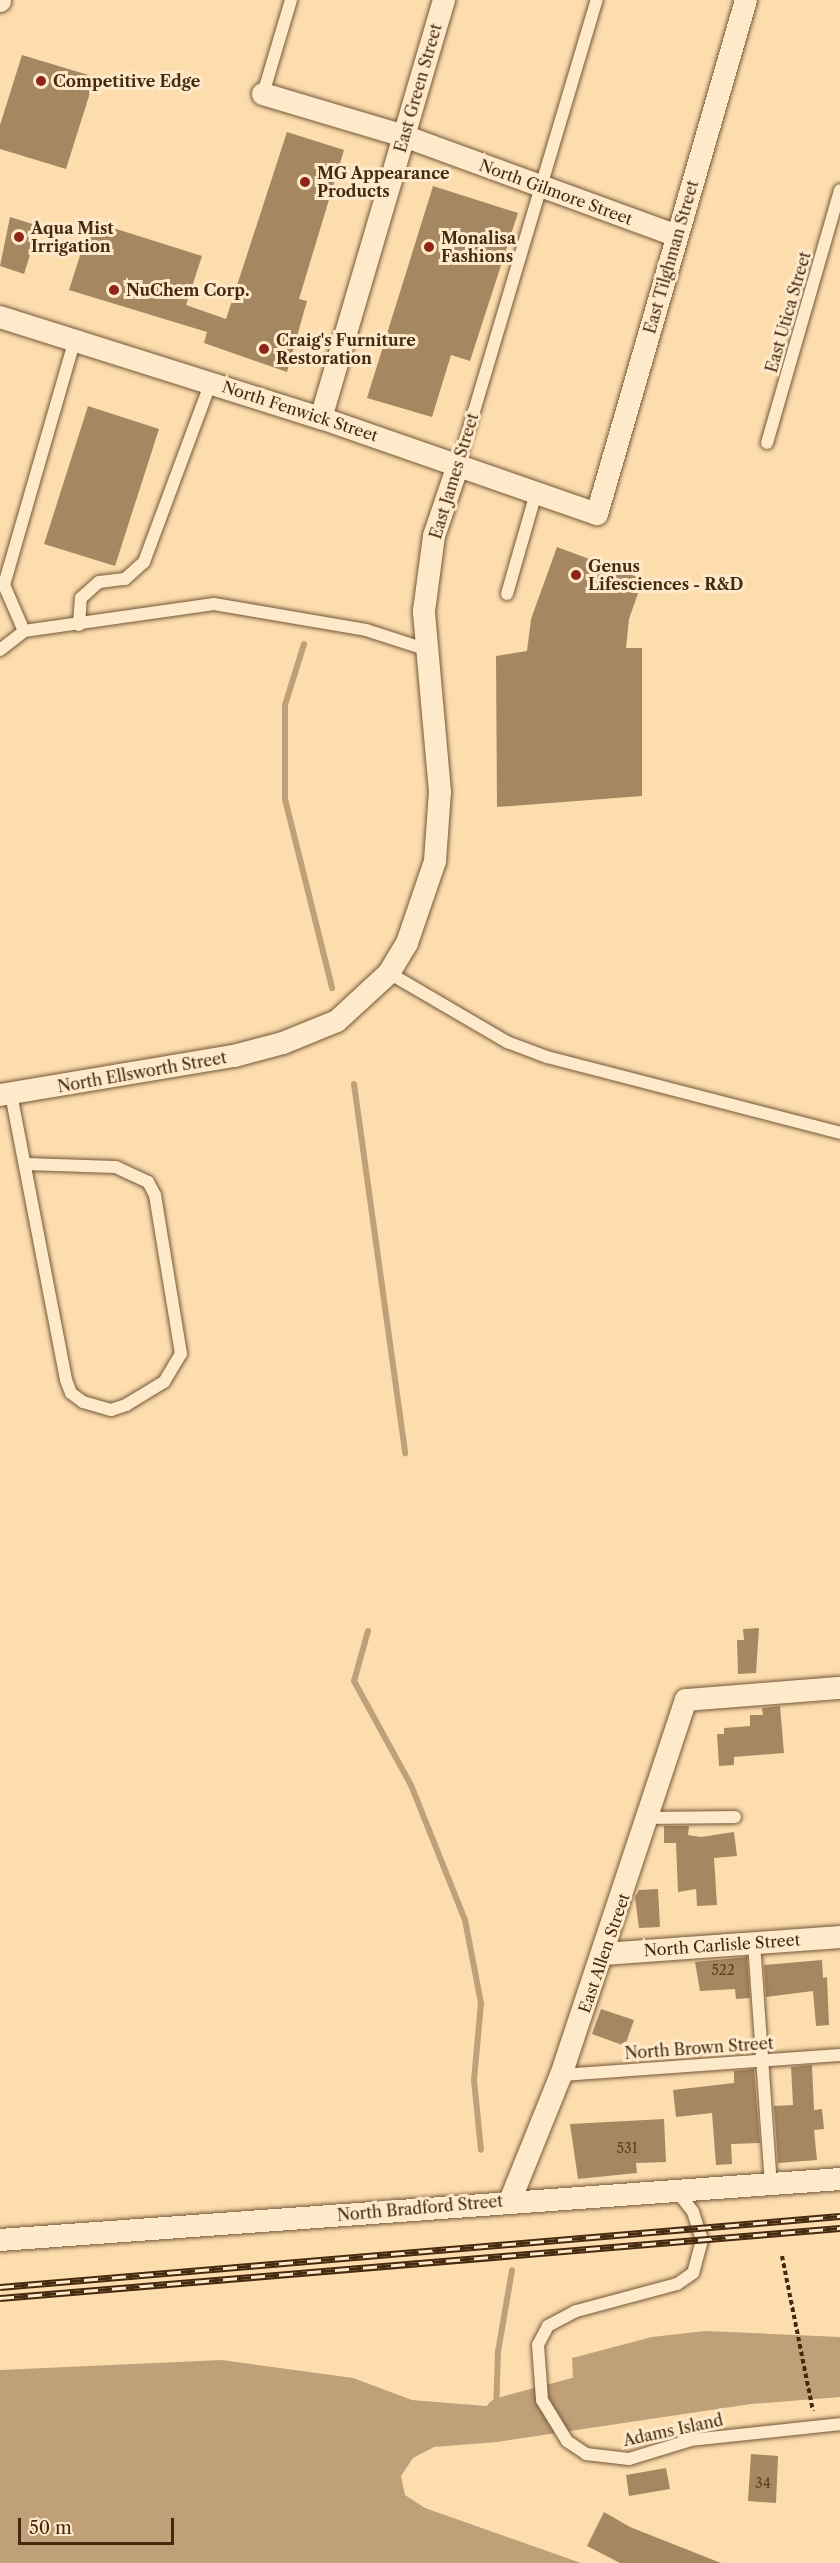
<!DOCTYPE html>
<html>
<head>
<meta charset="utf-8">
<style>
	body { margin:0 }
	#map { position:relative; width:840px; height:2563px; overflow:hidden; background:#fdddae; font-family:"Libre Caslon Text",serif }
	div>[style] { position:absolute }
	.water>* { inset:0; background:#bfa078 }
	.stream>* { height:6px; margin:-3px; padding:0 3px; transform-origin:3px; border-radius:3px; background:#bfa078 }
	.river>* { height:38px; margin:-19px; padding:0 19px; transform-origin:19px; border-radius:19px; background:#bfa078 }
	.building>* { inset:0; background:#a58762 }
	.path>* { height:4px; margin-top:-2px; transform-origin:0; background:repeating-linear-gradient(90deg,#462a10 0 4.5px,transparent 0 7.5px) }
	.roads { filter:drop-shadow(0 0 2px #745738) drop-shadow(0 0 2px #745738) }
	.lane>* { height:12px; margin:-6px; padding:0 6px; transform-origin:6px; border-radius:6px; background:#fee9ca }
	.street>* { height:22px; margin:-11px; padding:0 11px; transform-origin:11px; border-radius:11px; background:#fee9ca }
	.rail>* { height:7px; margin-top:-3.5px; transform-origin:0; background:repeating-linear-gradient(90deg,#fee9ca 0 14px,#462a10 0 28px); box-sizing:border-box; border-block:2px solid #462a10 }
	.dots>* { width:16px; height:16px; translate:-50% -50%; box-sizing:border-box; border:3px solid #fee9ca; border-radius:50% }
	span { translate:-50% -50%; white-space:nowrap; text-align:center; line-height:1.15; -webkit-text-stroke:6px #fee9ca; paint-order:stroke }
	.number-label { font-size:14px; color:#5e4124 }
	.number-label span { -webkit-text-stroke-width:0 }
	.poi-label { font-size:16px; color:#462a10; font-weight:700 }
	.left { translate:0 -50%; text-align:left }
	.street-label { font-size:16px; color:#462a10 }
	.scale { position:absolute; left:18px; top:2518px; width:156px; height:27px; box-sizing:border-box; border:3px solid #462a10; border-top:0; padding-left:8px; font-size:18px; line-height:21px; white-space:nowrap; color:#462a10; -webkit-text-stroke:4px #fee9ca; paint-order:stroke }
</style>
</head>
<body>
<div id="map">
	<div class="water">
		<i style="clip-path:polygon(705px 2331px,840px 2337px,840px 2397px,751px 2404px,497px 2442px,434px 2447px,413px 2458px,401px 2476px,405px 2495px,425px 2508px,581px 2563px,0 2563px,0 2370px,222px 2360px,353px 2378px,412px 2400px,498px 2407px,574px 2405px,572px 2358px,652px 2337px)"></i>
	</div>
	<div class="stream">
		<i style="left:304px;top:644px;width:64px;rotate:107.3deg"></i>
		<i style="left:285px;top:705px;width:94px;rotate:90deg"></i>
		<i style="left:285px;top:799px;width:195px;rotate:76deg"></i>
		<i style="left:354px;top:1084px;width:373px;rotate:82.1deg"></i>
		<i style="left:368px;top:1631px;width:52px;rotate:105.6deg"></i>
		<i style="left:354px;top:1681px;width:119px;rotate:61.3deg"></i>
		<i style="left:411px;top:1785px;width:145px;rotate:68.2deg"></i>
		<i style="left:465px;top:1920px;width:85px;rotate:79.1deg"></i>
		<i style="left:481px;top:2003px;width:77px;rotate:95.2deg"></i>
		<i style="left:474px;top:2080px;width:70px;rotate:84.3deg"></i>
		<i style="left:496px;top:2414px;width:62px;rotate:-88.2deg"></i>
		<i style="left:498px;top:2352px;width:83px;rotate:-80.3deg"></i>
	</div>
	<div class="river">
		<i style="left:503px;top:2416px;width:97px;rotate:-14.9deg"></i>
		<i style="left:597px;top:2391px;width:29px;rotate:-25deg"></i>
	</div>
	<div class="building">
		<i style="clip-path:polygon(22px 55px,95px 77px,66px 169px,0 149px,0 125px)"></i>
		<i style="clip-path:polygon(287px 132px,344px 150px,299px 299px,307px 301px,287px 372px,204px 343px,207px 332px,69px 290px,91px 221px,202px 256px,186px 305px,226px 319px)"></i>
		<i style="clip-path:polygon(433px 186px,518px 213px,470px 361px,451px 355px,432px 417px,367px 398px)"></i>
		<i style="clip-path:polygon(10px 217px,39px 226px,24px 274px,0 266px)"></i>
		<i style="clip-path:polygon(88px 406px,159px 429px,115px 566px,44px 544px)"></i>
		<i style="clip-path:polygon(557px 547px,643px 579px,629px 619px,626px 648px,642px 648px,642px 796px,497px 807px,496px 656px,527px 651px,531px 619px)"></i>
		<i style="clip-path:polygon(759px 1628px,756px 1673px,738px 1674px,737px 1640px,744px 1640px,743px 1629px)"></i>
		<i style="clip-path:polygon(780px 1706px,784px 1753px,734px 1757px,734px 1765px,719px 1766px,717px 1734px,724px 1734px,724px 1728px,750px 1726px,750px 1715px,763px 1715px,762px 1708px)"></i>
		<i style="clip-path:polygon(664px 1826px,689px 1826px,688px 1835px,701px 1837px,734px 1832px,737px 1856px,714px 1858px,717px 1905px,697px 1906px,696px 1889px,678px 1892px,676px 1843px,664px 1843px)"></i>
		<i style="clip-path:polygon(658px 1889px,660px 1927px,639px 1928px,635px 1897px,639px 1890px)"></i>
		<i style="clip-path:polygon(747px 1957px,750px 1998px,736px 1999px,735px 1989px,700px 1991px,695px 1962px)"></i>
		<i style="clip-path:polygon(822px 1960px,823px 1978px,827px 1977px,829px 2025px,816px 2026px,813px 1991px,766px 1997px,764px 1965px)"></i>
		<i style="clip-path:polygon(601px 2009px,634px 2020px,625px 2046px,592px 2034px)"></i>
		<i style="clip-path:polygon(812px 2065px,814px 2110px,822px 2109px,824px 2129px,814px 2130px,817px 2160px,778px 2163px,774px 2106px,793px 2105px,791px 2067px)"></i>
		<i style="clip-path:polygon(754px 2069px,760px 2143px,731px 2144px,732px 2164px,716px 2165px,712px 2113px,676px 2117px,673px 2090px,734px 2083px,734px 2071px)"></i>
		<i style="clip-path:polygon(664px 2119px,666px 2162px,636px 2163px,637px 2173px,578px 2179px,570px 2124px)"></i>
		<i style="clip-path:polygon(751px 2454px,778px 2456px,776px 2503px,748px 2501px)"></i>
		<i style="clip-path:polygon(666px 2468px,670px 2489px,629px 2496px,626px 2475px)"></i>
		<i style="clip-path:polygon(604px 2512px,630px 2527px,721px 2563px,620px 2563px,587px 2546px)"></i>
	</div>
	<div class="path">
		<i style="left:782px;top:2256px;width:158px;rotate:78.7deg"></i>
	</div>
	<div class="roads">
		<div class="lane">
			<i style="left:263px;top:94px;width:98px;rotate:-73.4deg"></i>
			<i style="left:767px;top:443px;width:263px;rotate:-73.9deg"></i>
			<i style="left:458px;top:465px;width:485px;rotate:-73.4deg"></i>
			<i style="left:507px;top:594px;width:105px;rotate:-74deg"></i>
			<i style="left:79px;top:625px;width:27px;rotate:-86deg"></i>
			<i style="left:81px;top:598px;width:24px;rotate:-42deg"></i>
			<i style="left:99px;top:582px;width:26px;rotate:-7deg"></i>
			<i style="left:125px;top:579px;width:25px;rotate:-42deg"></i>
			<i style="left:144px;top:562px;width:192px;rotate:-69.6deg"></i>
			<i style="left:24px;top:631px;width:50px;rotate:-113.5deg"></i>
			<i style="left:4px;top:585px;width:256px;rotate:-73.9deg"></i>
			<i style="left:0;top:650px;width:31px;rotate:-38deg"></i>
			<i style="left:24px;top:631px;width:192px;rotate:-8.1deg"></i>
			<i style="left:214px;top:604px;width:154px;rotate:9.7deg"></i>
			<i style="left:366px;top:630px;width:62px;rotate:17.9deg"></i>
			<i style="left:389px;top:973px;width:137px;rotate:30.3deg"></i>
			<i style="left:507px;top:1042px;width:43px;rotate:20.6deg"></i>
			<i style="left:547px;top:1057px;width:303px;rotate:14.5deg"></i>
			<i style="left:11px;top:1094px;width:291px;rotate:79.1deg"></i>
			<i style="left:66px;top:1380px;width:14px;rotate:69deg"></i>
			<i style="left:71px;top:1393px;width:15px;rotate:37deg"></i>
			<i style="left:83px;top:1402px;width:29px;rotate:16deg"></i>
			<i style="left:111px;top:1410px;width:16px;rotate:-18deg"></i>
			<i style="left:126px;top:1405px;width:44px;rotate:-31.2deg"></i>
			<i style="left:164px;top:1382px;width:33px;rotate:-59deg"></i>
			<i style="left:181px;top:1354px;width:161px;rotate:-99.3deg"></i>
			<i style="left:155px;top:1195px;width:15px;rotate:-118deg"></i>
			<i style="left:148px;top:1182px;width:35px;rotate:-155deg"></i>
			<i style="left:116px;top:1167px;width:91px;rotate:-178.1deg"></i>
			<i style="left:649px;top:1818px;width:86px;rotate:-0.7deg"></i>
			<i style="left:754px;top:1943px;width:242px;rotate:86deg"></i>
			<i style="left:561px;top:2075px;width:280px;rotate:-4.1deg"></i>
			<i style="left:676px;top:2190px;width:28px;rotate:52deg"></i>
			<i style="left:693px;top:2212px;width:29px;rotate:72deg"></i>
			<i style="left:702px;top:2240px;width:34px;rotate:105deg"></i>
			<i style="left:693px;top:2273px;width:19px;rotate:145deg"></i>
			<i style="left:677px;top:2284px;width:105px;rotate:165deg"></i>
			<i style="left:576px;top:2311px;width:32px;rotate:152deg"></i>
			<i style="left:548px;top:2326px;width:21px;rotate:118deg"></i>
			<i style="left:538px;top:2345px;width:55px;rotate:85.8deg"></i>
			<i style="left:542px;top:2400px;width:48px;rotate:58.6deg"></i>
			<i style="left:567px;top:2441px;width:23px;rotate:34deg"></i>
			<i style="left:586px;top:2454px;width:43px;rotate:6.6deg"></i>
			<i style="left:629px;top:2459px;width:65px;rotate:-17deg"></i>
			<i style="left:691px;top:2440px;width:150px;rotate:-6.1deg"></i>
		</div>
		<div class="street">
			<i style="left:0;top:1px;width:1px;rotate:-90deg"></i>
			<i style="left:263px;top:94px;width:147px;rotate:16.6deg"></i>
			<i style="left:404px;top:136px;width:291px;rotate:20.1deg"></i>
			<i style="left:0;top:317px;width:337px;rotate:17.5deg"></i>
			<i style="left:321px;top:418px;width:292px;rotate:19.2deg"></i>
			<i style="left:597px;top:514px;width:535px;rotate:-73.83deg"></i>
			<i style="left:321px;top:418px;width:436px;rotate:-73.6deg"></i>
			<i style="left:0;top:1095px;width:237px;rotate:-9.5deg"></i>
			<i style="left:234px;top:1056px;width:51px;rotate:-14.9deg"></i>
			<i style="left:283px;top:1043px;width:58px;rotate:-22.2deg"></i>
			<i style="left:337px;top:1021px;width:71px;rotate:-42.7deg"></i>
			<i style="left:389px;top:973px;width:35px;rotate:-59deg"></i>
			<i style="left:407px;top:943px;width:87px;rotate:-71.1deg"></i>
			<i style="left:435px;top:861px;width:69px;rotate:-85.9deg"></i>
			<i style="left:440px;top:792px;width:182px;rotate:-95.1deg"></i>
			<i style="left:424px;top:611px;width:76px;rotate:-82.4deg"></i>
			<i style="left:434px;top:536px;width:75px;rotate:-71.3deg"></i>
			<i style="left:604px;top:1954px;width:237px;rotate:-4.1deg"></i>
			<i style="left:510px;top:2201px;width:136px;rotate:-68deg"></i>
			<i style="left:561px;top:2075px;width:395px;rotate:-71.6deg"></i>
			<i style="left:686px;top:1700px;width:154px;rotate:-4.5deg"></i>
			<i style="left:0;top:2240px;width:842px;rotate:-4.15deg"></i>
		</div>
	</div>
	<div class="rail">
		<i style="left:0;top:2287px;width:843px;rotate:-4.83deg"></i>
		<i style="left:0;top:2298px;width:843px;rotate:-4.76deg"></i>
	</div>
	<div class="dots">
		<i style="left:41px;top:81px;background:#8f2418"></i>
		<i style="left:305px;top:182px;background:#8f2418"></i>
		<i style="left:19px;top:237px;background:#8f2418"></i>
		<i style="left:429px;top:247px;background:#8f2418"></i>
		<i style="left:114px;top:290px;background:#8f2418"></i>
		<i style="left:264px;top:349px;background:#8f2418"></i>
		<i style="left:576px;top:575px;background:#8f2418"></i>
	</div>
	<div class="number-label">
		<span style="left:723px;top:1970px">522</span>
		<span style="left:627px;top:2148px">531</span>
		<span style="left:763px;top:2483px">34</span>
	</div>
	<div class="poi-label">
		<span class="left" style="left:53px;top:81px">Competitive Edge</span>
		<span class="left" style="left:317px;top:182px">MG Appearance<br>Products</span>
		<span class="left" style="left:31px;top:237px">Aqua Mist<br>Irrigation</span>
		<span class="left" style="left:441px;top:247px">Monalisa<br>Fashions</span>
		<span class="left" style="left:126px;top:290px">NuChem Corp.</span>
		<span class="left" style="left:276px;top:349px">Craig's Furniture<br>Restoration</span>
		<span class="left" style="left:588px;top:575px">Genus<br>Lifesciences - R&amp;D</span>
	</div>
	<div class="street-label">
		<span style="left:418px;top:88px;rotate:-74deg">East Green Street</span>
		<span style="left:556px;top:192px;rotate:20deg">North Gilmore Street</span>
		<span style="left:671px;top:257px;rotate:-74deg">East Tilghman Street</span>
		<span style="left:788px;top:312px;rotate:-74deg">East Utica Street</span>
		<span style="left:300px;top:411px;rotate:18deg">North Fenwick Street</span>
		<span style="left:454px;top:476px;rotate:-73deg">East James Street</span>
		<span style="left:142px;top:1072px;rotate:-10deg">North Ellsworth Street</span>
		<span style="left:722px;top:1945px;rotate:-4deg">North Carlisle Street</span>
		<span style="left:604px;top:1953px;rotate:-71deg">East Allen Street</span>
		<span style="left:699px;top:2048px;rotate:-4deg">North Brown Street</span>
		<span style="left:420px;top:2208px;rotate:-5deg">North Bradford Street</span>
		<span style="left:673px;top:2430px;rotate:-12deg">Adams Island</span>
	</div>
	<div class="scale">50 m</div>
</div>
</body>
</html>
